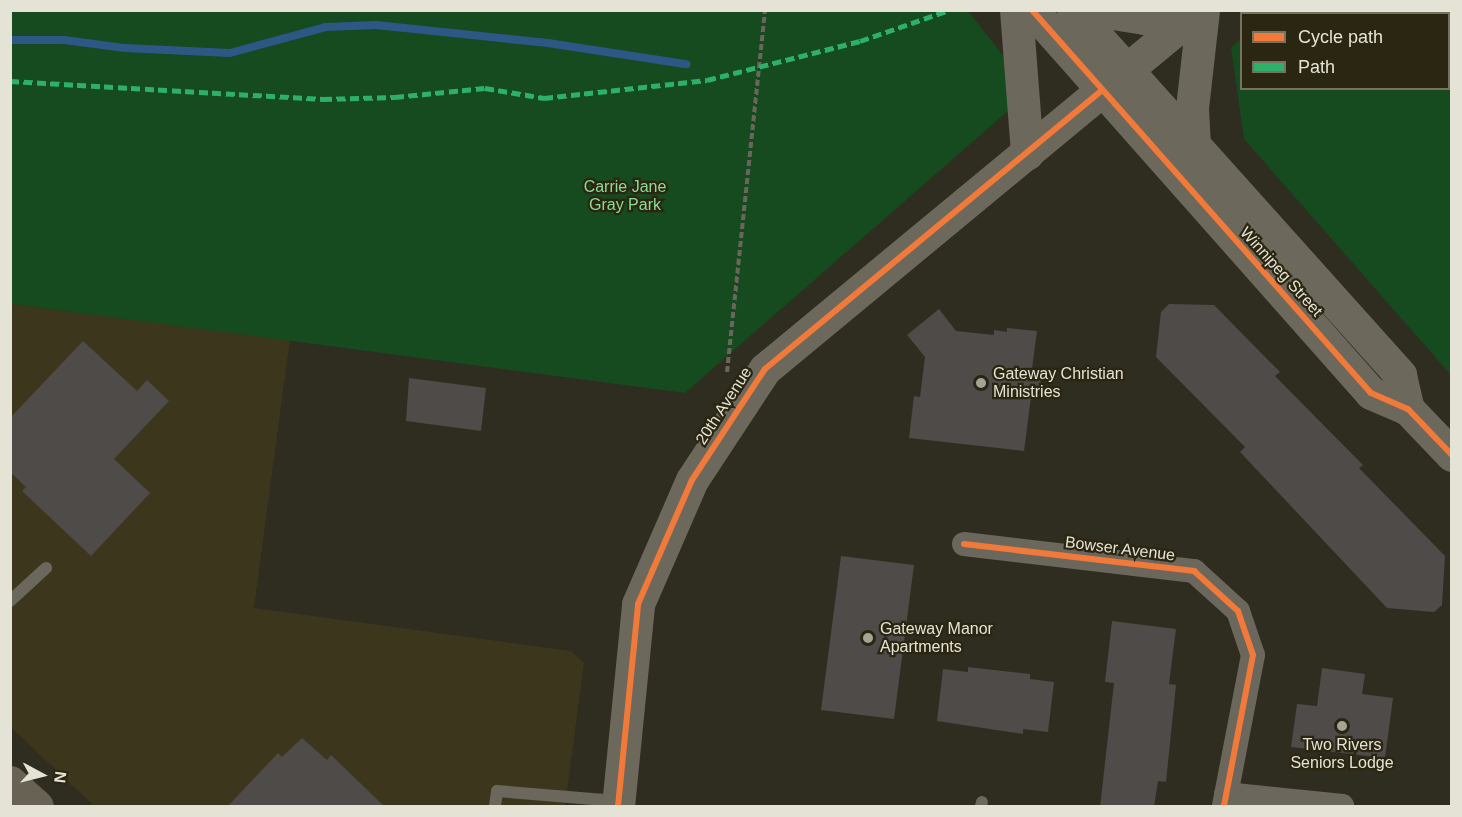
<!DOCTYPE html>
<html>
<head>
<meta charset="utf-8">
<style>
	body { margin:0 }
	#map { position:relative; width:1462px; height:817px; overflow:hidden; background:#2f2c20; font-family:Arial,sans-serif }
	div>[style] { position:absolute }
	.built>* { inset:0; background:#3c361c }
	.green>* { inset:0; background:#164a1f }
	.stream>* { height:8px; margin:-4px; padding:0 4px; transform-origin:4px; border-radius:4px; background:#2d5886 }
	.building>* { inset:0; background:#4e4b49 }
	.path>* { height:4px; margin-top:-2px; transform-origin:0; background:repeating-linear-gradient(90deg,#6a665d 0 6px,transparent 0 9px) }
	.lane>* { height:12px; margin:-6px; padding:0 6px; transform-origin:6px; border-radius:6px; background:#6b675c }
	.street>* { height:24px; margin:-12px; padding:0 12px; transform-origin:12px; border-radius:12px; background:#6b675c }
	.secondary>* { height:33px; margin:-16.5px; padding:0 16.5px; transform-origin:16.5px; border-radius:16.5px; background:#6d685c }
	.highway>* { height:33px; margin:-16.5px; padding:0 16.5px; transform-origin:16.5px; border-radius:16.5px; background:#686254 }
	.quiet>* { height:4.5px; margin-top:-2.25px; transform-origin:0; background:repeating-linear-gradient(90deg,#2db169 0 9px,transparent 0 13.5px) }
	.cycleway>* { height:6px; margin:-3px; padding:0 3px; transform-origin:3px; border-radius:3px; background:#f17a3a }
	.dots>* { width:16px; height:16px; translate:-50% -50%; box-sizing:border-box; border:3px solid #2b2611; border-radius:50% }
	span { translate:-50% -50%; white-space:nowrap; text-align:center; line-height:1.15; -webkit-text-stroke:4.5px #2b2611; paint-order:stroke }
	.park-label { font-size:16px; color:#8adc93 }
	.street-label { font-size:16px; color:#e5e3d6 }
	.poi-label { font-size:16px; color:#e5e3d6 }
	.left { translate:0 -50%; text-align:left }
	.frame { position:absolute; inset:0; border:12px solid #e5e3d6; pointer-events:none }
	.legend { position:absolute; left:1240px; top:12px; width:210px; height:78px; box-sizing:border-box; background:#2b2611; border:2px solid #757260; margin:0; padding:8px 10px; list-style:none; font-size:18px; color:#e5e3d6 }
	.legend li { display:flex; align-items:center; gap:12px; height:30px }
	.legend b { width:30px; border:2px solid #757260 }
	.north { position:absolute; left:12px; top:745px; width:60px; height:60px; -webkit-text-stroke:4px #2b2611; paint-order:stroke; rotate:97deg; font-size:16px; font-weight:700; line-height:24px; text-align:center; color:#e5e3d6 }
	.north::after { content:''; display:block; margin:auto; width:21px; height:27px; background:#e5e3d6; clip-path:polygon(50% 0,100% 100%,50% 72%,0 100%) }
</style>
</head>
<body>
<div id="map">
	<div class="built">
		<i style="clip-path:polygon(10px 304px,290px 339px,254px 608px,571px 651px,584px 663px,565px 806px,94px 806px,11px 727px)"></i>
	</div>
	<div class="green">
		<i style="clip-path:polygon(1277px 10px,1451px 11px,1451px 375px,1244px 139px,1231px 47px,1241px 39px,1242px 88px,1448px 88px,1448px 14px,1273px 13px)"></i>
		<i style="clip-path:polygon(11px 11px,968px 11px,1031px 91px,685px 393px,11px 304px)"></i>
	</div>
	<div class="stream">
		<i style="left:10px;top:40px;width:54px"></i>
		<i style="left:64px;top:40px;width:62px;rotate:7.5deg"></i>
		<i style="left:125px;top:48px;width:105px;rotate:2.7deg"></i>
		<i style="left:230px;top:53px;width:99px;rotate:-15.2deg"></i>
		<i style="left:326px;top:27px;width:50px;rotate:-2.3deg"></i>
		<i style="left:376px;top:25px;width:173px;rotate:6deg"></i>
		<i style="left:548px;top:43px;width:140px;rotate:8.7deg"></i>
	</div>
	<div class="building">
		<i style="clip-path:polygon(1169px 304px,1214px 305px,1280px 372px,1275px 376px,1363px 465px,1359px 468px,1445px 556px,1442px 605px,1434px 612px,1387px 608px,1240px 452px,1245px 447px,1156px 357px,1161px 312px)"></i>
		<i style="clip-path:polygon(939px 309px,956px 331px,994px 335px,994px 330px,1007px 332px,1007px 328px,1037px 331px,1032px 369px,1042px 370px,1039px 398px,1031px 397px,1024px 451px,909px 438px,914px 396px,920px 397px,925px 357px,907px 335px)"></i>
		<i style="clip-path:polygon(83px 341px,137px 391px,147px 380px,169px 401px,114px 459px,150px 493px,91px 556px,22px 491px,26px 487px,10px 472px,10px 418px)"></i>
		<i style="clip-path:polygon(409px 378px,486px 388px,481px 431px,406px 421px)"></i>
		<i style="clip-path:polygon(841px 556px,914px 565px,894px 719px,821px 710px)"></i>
		<i style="clip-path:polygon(1112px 621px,1176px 629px,1169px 684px,1176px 685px,1166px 782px,1158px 781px,1154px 807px,1100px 807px,1114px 683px,1105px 682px)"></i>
		<i style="clip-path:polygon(968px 667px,1030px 674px,1030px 679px,1054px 682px,1048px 732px,1023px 729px,1023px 734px,937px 721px,943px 669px,968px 672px)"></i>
		<i style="clip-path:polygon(1322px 668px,1365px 674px,1362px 694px,1393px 698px,1385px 758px,1291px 747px,1297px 704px,1317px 706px)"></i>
		<i style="clip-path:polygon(302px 738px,327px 760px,331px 755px,385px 807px,227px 807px,278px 753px,282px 757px)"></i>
	</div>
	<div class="path">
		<i style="left:727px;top:372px;width:364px;rotate:-84deg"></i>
	</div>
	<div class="lane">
		<i style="left:10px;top:601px;width:49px;rotate:-42.5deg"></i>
		<i style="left:495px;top:806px;width:15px;rotate:-82deg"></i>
		<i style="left:497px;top:791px;width:120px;rotate:4.8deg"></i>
		<i style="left:981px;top:806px;width:4px;rotate:-76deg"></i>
	</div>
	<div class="street">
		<i style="left:964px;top:544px;width:232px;rotate:6.7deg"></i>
		<i style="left:1194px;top:571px;width:59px;rotate:42.3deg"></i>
		<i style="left:1238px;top:611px;width:46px;rotate:71.2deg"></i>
		<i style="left:1253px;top:655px;width:154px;rotate:100.9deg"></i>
		<i style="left:1226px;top:794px;width:117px;rotate:5.9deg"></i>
	</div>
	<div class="secondary">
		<i style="left:1016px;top:10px;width:144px;rotate:85.6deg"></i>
		<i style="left:1032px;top:10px;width:511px;rotate:48.49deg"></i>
		<i style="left:1371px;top:393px;width:40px;rotate:23.4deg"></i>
		<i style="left:1408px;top:409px;width:64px;rotate:46.3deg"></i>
		<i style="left:1073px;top:10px;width:490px;rotate:48.1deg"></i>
		<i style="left:1400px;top:375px;width:35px;rotate:77deg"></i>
		<i style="left:1093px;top:10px;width:52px;rotate:8.9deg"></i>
		<i style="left:1144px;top:18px;width:41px;rotate:-11.3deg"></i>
		<i style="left:1194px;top:146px;width:38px;rotate:-93deg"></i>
		<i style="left:1192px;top:108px;width:99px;rotate:-83.6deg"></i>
		<i style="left:618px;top:806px;width:203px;rotate:-84.3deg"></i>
		<i style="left:638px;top:604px;width:135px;rotate:-66.5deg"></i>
		<i style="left:692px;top:480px;width:133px;rotate:-56.7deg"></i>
		<i style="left:765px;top:369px;width:563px;rotate:-39.6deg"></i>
	</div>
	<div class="highway">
		<i style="left:10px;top:782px;width:36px;rotate:42deg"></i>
	</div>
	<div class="quiet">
		<i style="left:10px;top:81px;width:314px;rotate:3.3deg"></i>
		<i style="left:323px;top:99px;width:72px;rotate:-1.6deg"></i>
		<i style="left:395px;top:97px;width:90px;rotate:-5.7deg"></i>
		<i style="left:485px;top:88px;width:60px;rotate:9.6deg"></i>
		<i style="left:544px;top:98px;width:164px;rotate:-6.3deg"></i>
		<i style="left:707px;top:80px;width:158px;rotate:-14.3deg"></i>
		<i style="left:860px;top:41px;width:94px;rotate:-19.2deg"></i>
	</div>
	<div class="cycleway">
		<i style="left:1032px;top:10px;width:511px;rotate:48.49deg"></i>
		<i style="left:1371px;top:393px;width:40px;rotate:23.4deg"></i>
		<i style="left:1408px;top:409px;width:64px;rotate:46.3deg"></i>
		<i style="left:964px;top:544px;width:232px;rotate:6.7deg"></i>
		<i style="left:1194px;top:571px;width:59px;rotate:42.3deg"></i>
		<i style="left:1238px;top:611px;width:46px;rotate:71.2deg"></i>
		<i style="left:1253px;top:655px;width:154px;rotate:100.9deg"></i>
		<i style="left:618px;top:806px;width:203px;rotate:-84.3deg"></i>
		<i style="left:638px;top:604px;width:135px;rotate:-66.5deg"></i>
		<i style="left:692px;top:480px;width:133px;rotate:-56.7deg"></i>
		<i style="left:765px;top:369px;width:436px;rotate:-39.6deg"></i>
	</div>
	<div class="dots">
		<i style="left:981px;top:383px;background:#a5a396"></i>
		<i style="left:868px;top:638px;background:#a5a396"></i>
		<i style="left:1342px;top:726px;background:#a5a396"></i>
	</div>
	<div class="park-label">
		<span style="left:625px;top:196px">Carrie Jane<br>Gray Park</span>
	</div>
	<div class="street-label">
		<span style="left:1281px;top:272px;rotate:48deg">Winnipeg Street</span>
		<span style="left:724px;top:406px;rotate:-57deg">20th Avenue</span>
		<span style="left:1120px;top:549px;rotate:7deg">Bowser Avenue</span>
	</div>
	<div class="poi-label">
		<span class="left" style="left:993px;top:383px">Gateway Christian<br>Ministries</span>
		<span class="left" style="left:880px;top:638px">Gateway Manor<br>Apartments</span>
		<span style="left:1342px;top:754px">Two Rivers<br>Seniors Lodge</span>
	</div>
	<div class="frame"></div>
	<ul class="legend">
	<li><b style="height:8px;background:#f17a3a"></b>Cycle path</li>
	<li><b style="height:8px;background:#2db169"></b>Path</li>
	</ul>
	<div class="north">N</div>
</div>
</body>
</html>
